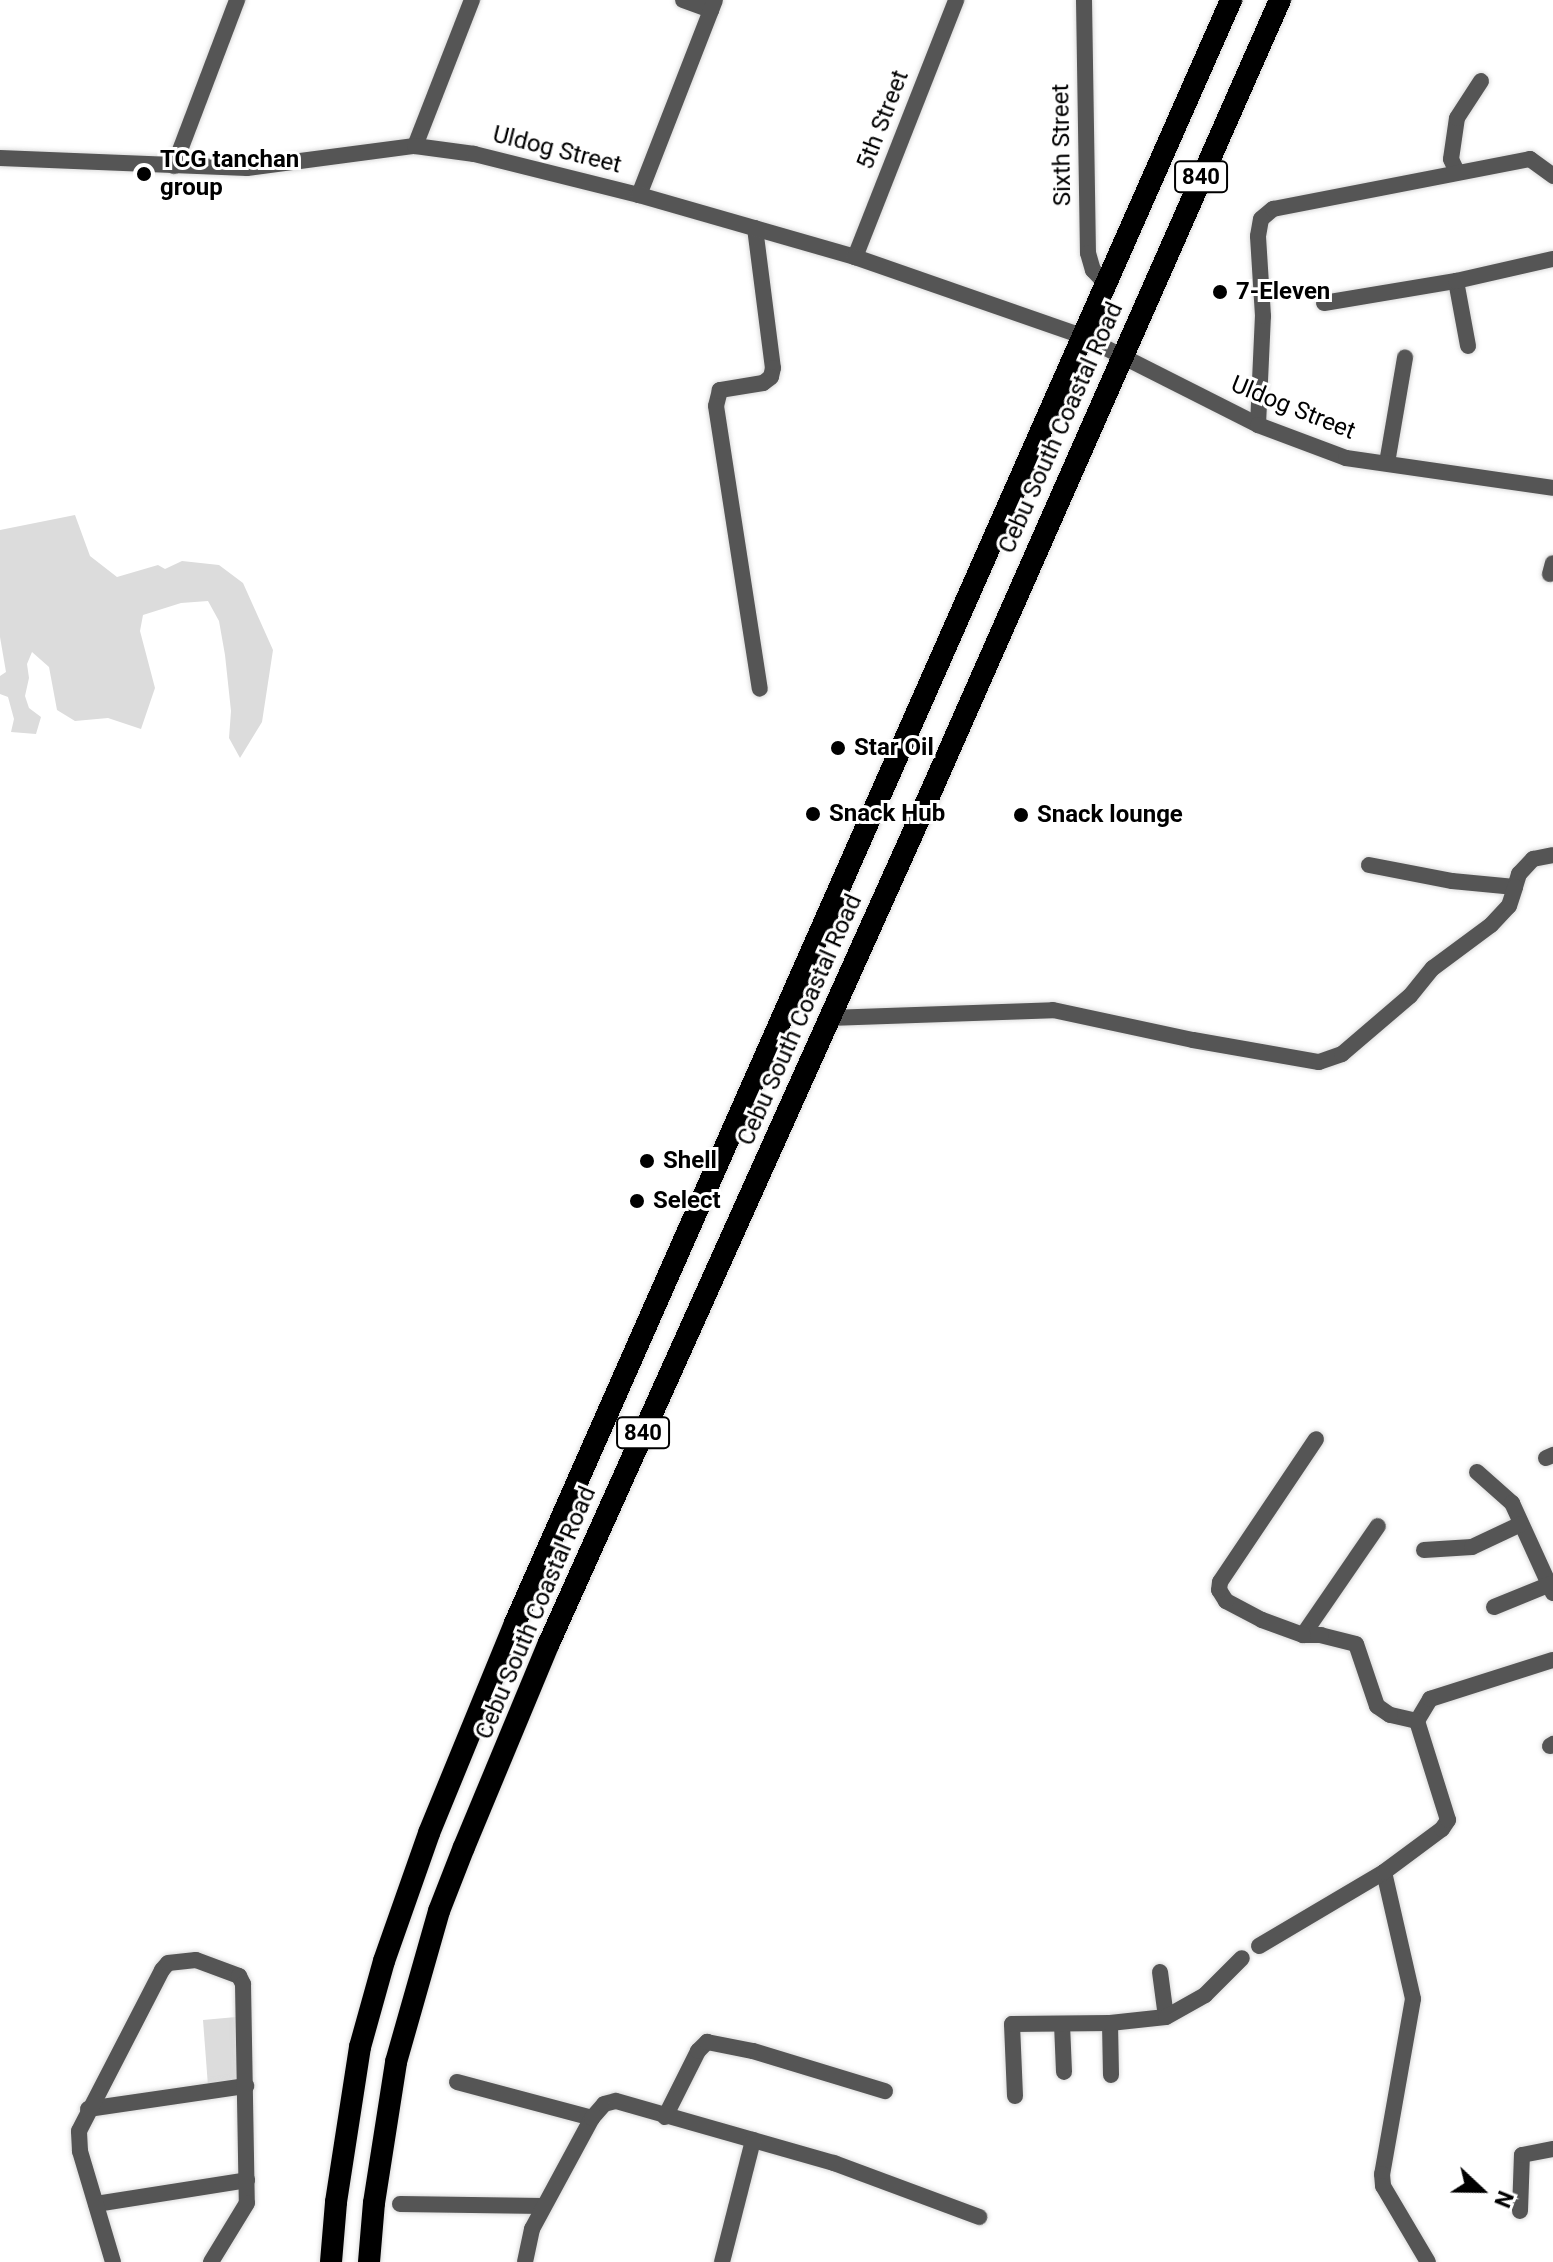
<!DOCTYPE html>
<html>
<head>
<meta charset="utf-8">
<style>
	body { margin:0 }
	#map { position:relative; width:1553px; height:2262px; overflow:hidden; background:#fff; font-family:Roboto,sans-serif }
	div>[style] { position:absolute }
	.green>* { inset:0; background:#dcdcdc }
	.roads { filter:drop-shadow(0 0 2px #dbdbdb) drop-shadow(0 0 2px #dbdbdb) }
	.minor>* { height:16px; margin:-8px; padding:0 8px; transform-origin:8px; border-radius:8px; background:#555 }
	.tertiary>* { height:16px; margin:-8px; padding:0 8px; transform-origin:8px; border-radius:8px; background:#555 }
	.trunk>* { height:22px; margin:-11px; padding:0 11px; transform-origin:11px; border-radius:11px; background:#000 }
	.dots>* { width:22px; height:22px; translate:-50% -50%; box-sizing:border-box; border:4px solid #fff; border-radius:50% }
	span { translate:-50% -50%; white-space:nowrap; text-align:center; line-height:1.15; -webkit-text-stroke:6px #fff; paint-order:stroke }
	.shield-label span { padding:2px 6px; background:#fff; border:2px solid; border-radius:6px; -webkit-text-stroke-width:0 }
	.shield-label { font-size:22px; color:#000; font-weight:700 }
	.street-label { font-size:24px; color:#000 }
	.poi-label { font-size:24px; color:#000; font-weight:700 }
	.left { translate:0 -50%; text-align:left }
	.north { position:absolute; left:1441px; top:2150px; width:80px; height:80px; -webkit-text-stroke:6px #fff; paint-order:stroke; rotate:112deg; font-size:22px; font-weight:700; line-height:32px; text-align:center; color:#000 }
	.north::after { content:''; display:block; margin:auto; width:28px; height:36px; background:#000; clip-path:polygon(50% 0,100% 100%,50% 72%,0 100%) }
</style>
</head>
<body>
<div id="map">
	<div class="green">
		<i style="clip-path:polygon(75px 515px,90px 556px,117px 577px,158px 565px,165px 569px,182px 561px,219px 565px,243px 583px,273px 650px,262px 722px,240px 758px,229px 738px,231px 711px,225px 655px,219px 621px,208px 601px,181px 603px,143px 615px,140px 631px,155px 688px,141px 729px,108px 718px,75px 721px,57px 710px,49px 667px,32px 652px,27px 664px,29px 678px,25px 696px,29px 708px,41px 717px,36px 734px,11px 732px,14px 719px,8px 697px,0 694px,0 676px,6px 672px,0 637px,0 530px)"></i>
		<i style="clip-path:polygon(236px 2017px,242px 2083px,208px 2086px,203px 2020px)"></i>
	</div>
	<div class="roads">
		<div class="minor">
			<i style="left:683px;top:0;width:30px;rotate:20deg"></i>
			<i style="left:1084px;top:0;width:253px;rotate:89.1deg"></i>
			<i style="left:1088px;top:253px;width:18px;rotate:74deg"></i>
			<i style="left:1093px;top:270px;width:19px;rotate:47deg"></i>
			<i style="left:415px;top:146px;width:157px;rotate:-68.7deg"></i>
			<i style="left:174px;top:166px;width:178px;rotate:-69.2deg"></i>
			<i style="left:1457px;top:172px;width:14px;rotate:-115deg"></i>
			<i style="left:1451px;top:159px;width:41px;rotate:-81.7deg"></i>
			<i style="left:1457px;top:118px;width:44px;rotate:-57deg"></i>
			<i style="left:639px;top:195px;width:209px;rotate:-68.7deg"></i>
			<i style="left:755px;top:228px;width:141px;rotate:82.7deg"></i>
			<i style="left:773px;top:368px;width:9px;rotate:103deg"></i>
			<i style="left:771px;top:377px;width:10px;rotate:143deg"></i>
			<i style="left:763px;top:383px;width:44px;rotate:170.8deg"></i>
			<i style="left:720px;top:390px;width:16px;rotate:104deg"></i>
			<i style="left:716px;top:406px;width:286px;rotate:81.2deg"></i>
			<i style="left:855px;top:257px;width:276px;rotate:-68.5deg"></i>
			<i style="left:1456px;top:281px;width:66px;rotate:79.5deg"></i>
			<i style="left:1324px;top:303px;width:134px;rotate:-9.5deg"></i>
			<i style="left:1456px;top:281px;width:99px;rotate:-12.8deg"></i>
			<i style="left:1258px;top:425px;width:109px;rotate:-87.4deg"></i>
			<i style="left:1263px;top:316px;width:80px;rotate:-93.6deg"></i>
			<i style="left:1258px;top:236px;width:17px;rotate:-80deg"></i>
			<i style="left:1261px;top:219px;width:16px;rotate:-40deg"></i>
			<i style="left:1273px;top:209px;width:262px;rotate:-11deg"></i>
			<i style="left:1530px;top:159px;width:29px;rotate:36deg"></i>
			<i style="left:1387px;top:463px;width:107px;rotate:-80.3deg"></i>
			<i style="left:1550px;top:574px;width:11px;rotate:-75deg"></i>
			<i style="left:1369px;top:865px;width:85px;rotate:10.9deg"></i>
			<i style="left:1452px;top:881px;width:63px;rotate:5.4deg"></i>
			<i style="left:1515px;top:887px;width:14px;rotate:-73deg"></i>
			<i style="left:1519px;top:874px;width:21px;rotate:-47deg"></i>
			<i style="left:1533px;top:859px;width:20px;rotate:-11deg"></i>
			<i style="left:829px;top:1018px;width:224px;rotate:-2deg"></i>
			<i style="left:1053px;top:1010px;width:143px;rotate:12.1deg"></i>
			<i style="left:1193px;top:1040px;width:128px;rotate:9.9deg"></i>
			<i style="left:1319px;top:1062px;width:24px;rotate:-19deg"></i>
			<i style="left:1342px;top:1054px;width:89px;rotate:-40.5deg"></i>
			<i style="left:1410px;top:996px;width:36px;rotate:-51deg"></i>
			<i style="left:1433px;top:968px;width:72px;rotate:-36.6deg"></i>
			<i style="left:1491px;top:925px;width:26px;rotate:-47deg"></i>
			<i style="left:1509px;top:906px;width:20px;rotate:-72deg"></i>
			<i style="left:1546px;top:1458px;width:8px;rotate:-23deg"></i>
			<i style="left:1477px;top:1472px;width:47px;rotate:41.5deg"></i>
			<i style="left:1512px;top:1503px;width:99px;rotate:65.5deg"></i>
			<i style="left:1424px;top:1550px;width:48px;rotate:-3.6deg"></i>
			<i style="left:1472px;top:1547px;width:54px;rotate:-25.1deg"></i>
			<i style="left:1494px;top:1607px;width:64px;rotate:-22.1deg"></i>
			<i style="left:1303px;top:1635px;width:132px;rotate:-55.5deg"></i>
			<i style="left:1417px;top:1721px;width:26px;rotate:-59deg"></i>
			<i style="left:1430px;top:1699px;width:129px;rotate:-17.6deg"></i>
			<i style="left:1550px;top:1746px;width:4px;rotate:-34deg"></i>
			<i style="left:1384px;top:1872px;width:130px;rotate:77.1deg"></i>
			<i style="left:1413px;top:1999px;width:178px;rotate:100deg"></i>
			<i style="left:1382px;top:2174px;width:12px;rotate:85deg"></i>
			<i style="left:1383px;top:2186px;width:88px;rotate:59.4deg"></i>
			<i style="left:1259px;top:1946px;width:145px;rotate:-30.6deg"></i>
			<i style="left:1384px;top:1872px;width:72px;rotate:-36.6deg"></i>
			<i style="left:1442px;top:1829px;width:11px;rotate:-56deg"></i>
			<i style="left:1448px;top:1820px;width:104px;rotate:-107.4deg"></i>
			<i style="left:1417px;top:1721px;width:28px;rotate:-167deg"></i>
			<i style="left:1390px;top:1715px;width:16px;rotate:-145deg"></i>
			<i style="left:1377px;top:1706px;width:65px;rotate:-108.7deg"></i>
			<i style="left:1356px;top:1644px;width:36px;rotate:-166deg"></i>
			<i style="left:1321px;top:1635px;width:18px;rotate:180deg"></i>
			<i style="left:1303px;top:1635px;width:44px;rotate:-159.9deg"></i>
			<i style="left:1262px;top:1620px;width:41px;rotate:-152.2deg"></i>
			<i style="left:1226px;top:1601px;width:13px;rotate:-122deg"></i>
			<i style="left:1219px;top:1590px;width:8px;rotate:-83deg"></i>
			<i style="left:1220px;top:1582px;width:172px;rotate:-56.1deg"></i>
			<i style="left:1160px;top:1972px;width:45px;rotate:82.4deg"></i>
			<i style="left:1110px;top:2023px;width:52px;rotate:88.9deg"></i>
			<i style="left:1062px;top:2024px;width:48px;rotate:87.6deg"></i>
			<i style="left:457px;top:2082px;width:140px;rotate:14.9deg"></i>
			<i style="left:1015px;top:2096px;width:72px;rotate:-92.4deg"></i>
			<i style="left:1012px;top:2024px;width:98px;rotate:-0.6deg"></i>
			<i style="left:1110px;top:2023px;width:56px;rotate:-6.1deg"></i>
			<i style="left:1166px;top:2017px;width:45px;rotate:-29.4deg"></i>
			<i style="left:1205px;top:1995px;width:52px;rotate:-45deg"></i>
			<i style="left:88px;top:2109px;width:160px;rotate:-8.3deg"></i>
			<i style="left:665px;top:2117px;width:74px;rotate:-63.4deg"></i>
			<i style="left:698px;top:2051px;width:13px;rotate:-45deg"></i>
			<i style="left:707px;top:2042px;width:47px;rotate:11.1deg"></i>
			<i style="left:753px;top:2051px;width:138px;rotate:16.9deg"></i>
			<i style="left:96px;top:2204px;width:153px;rotate:-9deg"></i>
			<i style="left:400px;top:2204px;width:143px;rotate:0.8deg"></i>
			<i style="left:1520px;top:2211px;width:56px;rotate:-88deg"></i>
			<i style="left:1522px;top:2155px;width:32px;rotate:-11deg"></i>
			<i style="left:113px;top:2262px;width:116px;rotate:-106.6deg"></i>
			<i style="left:80px;top:2151px;width:20px;rotate:-93deg"></i>
			<i style="left:79px;top:2131px;width:181px;rotate:-62.7deg"></i>
			<i style="left:162px;top:1970px;width:9px;rotate:-49deg"></i>
			<i style="left:168px;top:1963px;width:28px;rotate:-6deg"></i>
			<i style="left:196px;top:1960px;width:46px;rotate:20.4deg"></i>
			<i style="left:239px;top:1976px;width:9px;rotate:63deg"></i>
			<i style="left:243px;top:1984px;width:219px;rotate:89deg"></i>
			<i style="left:247px;top:2203px;width:69px;rotate:121.4deg"></i>
			<i style="left:525px;top:2262px;width:34px;rotate:-78deg"></i>
			<i style="left:532px;top:2229px;width:126px;rotate:-61.6deg"></i>
			<i style="left:592px;top:2118px;width:18px;rotate:-49deg"></i>
			<i style="left:604px;top:2104px;width:12px;rotate:-14deg"></i>
			<i style="left:616px;top:2101px;width:227px;rotate:15.9deg"></i>
			<i style="left:834px;top:2163px;width:155px;rotate:20.4deg"></i>
			<i style="left:722px;top:2262px;width:126px;rotate:-75.7deg"></i>
		</div>
		<div class="tertiary">
			<i style="left:0;top:158px;width:247px;rotate:2.3deg"></i>
			<i style="left:247px;top:168px;width:169px;rotate:-7.5deg"></i>
			<i style="left:415px;top:146px;width:60px;rotate:7.7deg"></i>
			<i style="left:474px;top:154px;width:170px;rotate:14deg"></i>
			<i style="left:639px;top:195px;width:225px;rotate:16deg"></i>
			<i style="left:855px;top:257px;width:240px;rotate:19.2deg"></i>
			<i style="left:1082px;top:336px;width:197px;rotate:26.8deg"></i>
			<i style="left:1258px;top:425px;width:94px;rotate:20.6deg"></i>
			<i style="left:1346px;top:458px;width:209px;rotate:8.2deg"></i>
		</div>
		<div class="trunk">
			<i style="left:331px;top:2262px;width:60px;rotate:-85.2deg"></i>
			<i style="left:336px;top:2202px;width:157px;rotate:-81.2deg"></i>
			<i style="left:360px;top:2047px;width:89px;rotate:-74.4deg"></i>
			<i style="left:384px;top:1961px;width:136px;rotate:-70.6deg"></i>
			<i style="left:429px;top:1833px;width:227px;rotate:-67.7deg"></i>
			<i style="left:515px;top:1623px;width:1774px;rotate:-66.19deg"></i>
			<i style="left:369px;top:2262px;width:59px;rotate:-85.2deg"></i>
			<i style="left:374px;top:2203px;width:143px;rotate:-81.1deg"></i>
			<i style="left:396px;top:2062px;width:157px;rotate:-74.1deg"></i>
			<i style="left:439px;top:1911px;width:69px;rotate:-68.7deg"></i>
			<i style="left:464px;top:1847px;width:221px;rotate:-67.4deg"></i>
			<i style="left:549px;top:1643px;width:884px;rotate:-65.81deg"></i>
			<i style="left:911px;top:837px;width:915px;rotate:-66.21deg"></i>
		</div>
	</div>
	<div class="dots">
		<i style="left:144px;top:174px;background:#000"></i>
		<i style="left:1220px;top:292px;background:#000"></i>
		<i style="left:838px;top:748px;background:#000"></i>
		<i style="left:813px;top:814px;background:#000"></i>
		<i style="left:1021px;top:815px;background:#000"></i>
		<i style="left:647px;top:1161px;background:#000"></i>
		<i style="left:637px;top:1201px;background:#000"></i>
	</div>
	<div class="shield-label">
		<span style="left:1201px;top:177px">840</span>
		<span style="left:643px;top:1433px">840</span>
	</div>
	<div class="street-label">
		<span style="left:883px;top:120px;rotate:-69deg">5th Street</span>
		<span style="left:1062px;top:145px;rotate:-91deg">Sixth Street</span>
		<span style="left:557px;top:150px;rotate:14deg">Uldog Street</span>
		<span style="left:1293px;top:408px;rotate:22deg">Uldog Street</span>
		<span style="left:1061px;top:428px;rotate:-66deg">Cebu South Coastal Road</span>
		<span style="left:800px;top:1020px;rotate:-66deg">Cebu South Coastal Road</span>
		<span style="left:536px;top:1613px;rotate:-67deg">Cebu South Coastal Road</span>
	</div>
	<div class="poi-label">
		<span class="left" style="left:160px;top:174px">TCG tanchan<br>group</span>
		<span class="left" style="left:1236px;top:292px">7-Eleven</span>
		<span class="left" style="left:854px;top:748px">Star Oil</span>
		<span class="left" style="left:829px;top:814px">Snack Hub</span>
		<span class="left" style="left:1037px;top:815px">Snack lounge</span>
		<span class="left" style="left:663px;top:1161px">Shell</span>
		<span class="left" style="left:653px;top:1201px">Select</span>
	</div>
	<div class="north">N</div>
</div>
</body>
</html>
